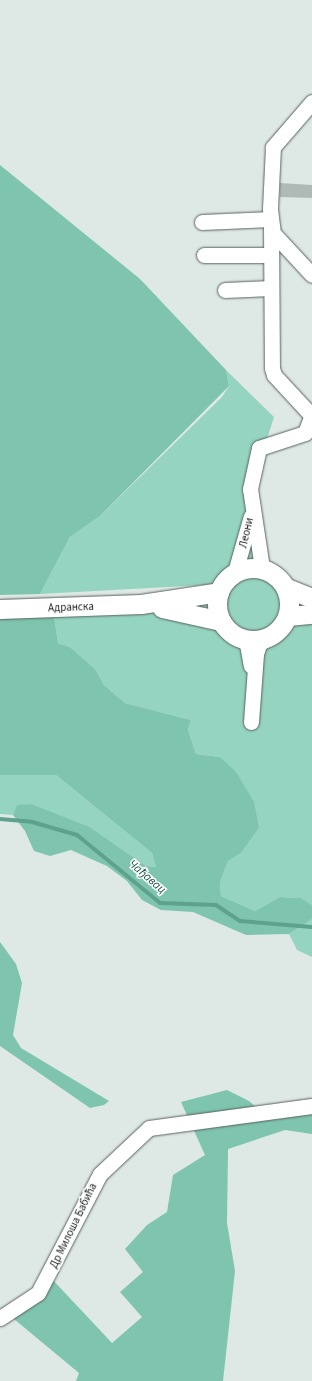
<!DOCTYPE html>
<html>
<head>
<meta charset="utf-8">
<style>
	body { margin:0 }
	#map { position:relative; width:312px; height:1381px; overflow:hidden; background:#dee8e4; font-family:"Source Sans 3",sans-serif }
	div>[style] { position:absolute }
	.green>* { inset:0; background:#95d4c0 }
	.round { border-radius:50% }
	.forest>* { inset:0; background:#7ec4ae }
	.stream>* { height:4px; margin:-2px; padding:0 2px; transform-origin:2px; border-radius:2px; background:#5ca28d }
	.building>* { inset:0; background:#afb9b5 }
	.roads { filter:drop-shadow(0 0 1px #59625e) drop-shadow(0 0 1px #59625e) }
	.minor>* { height:15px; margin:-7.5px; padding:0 7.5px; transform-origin:7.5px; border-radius:7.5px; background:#fff }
	.major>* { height:19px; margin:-9.5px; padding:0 9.5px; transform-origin:9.5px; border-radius:9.5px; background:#fff }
	.major>.ring { margin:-9.5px; padding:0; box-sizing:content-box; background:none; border:19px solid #fff; border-radius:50% }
	span { translate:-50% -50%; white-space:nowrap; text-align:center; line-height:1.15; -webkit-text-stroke:3px #fff; paint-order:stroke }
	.street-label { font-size:11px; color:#1b1f1e }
	.water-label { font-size:12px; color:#1c5546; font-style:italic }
</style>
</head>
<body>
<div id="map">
	<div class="green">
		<i style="clip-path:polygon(226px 370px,274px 417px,250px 492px,251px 544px,262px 568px,239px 570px,223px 584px,40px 594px,70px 537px,100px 516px,222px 397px,229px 386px)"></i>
		<i class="round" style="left:223px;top:574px;width:60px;height:60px"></i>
		<i style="clip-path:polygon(288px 592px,312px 598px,312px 905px,301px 898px,280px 897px,255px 911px,221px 896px,220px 883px,228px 861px,241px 853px,259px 828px,220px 757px,196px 754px,188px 730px,191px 720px,125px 703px,104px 685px,95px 669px,70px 647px,58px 643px,53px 609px,217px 598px,217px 609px,226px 628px,241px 638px,262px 640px,283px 625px,290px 604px)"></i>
		<i style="clip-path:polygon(33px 772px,56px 775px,152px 853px,156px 867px,146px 866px,90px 827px,32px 804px,17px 806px,13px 815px,0 814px,0 775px)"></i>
		<i style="clip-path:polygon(312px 919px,312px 957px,297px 950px,289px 934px)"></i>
	</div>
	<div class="forest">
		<i style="clip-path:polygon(0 165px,140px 279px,226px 370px,229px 386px,100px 516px,70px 537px,40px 594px,0 595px)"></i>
		<i style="clip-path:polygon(0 609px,53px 609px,58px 643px,70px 647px,95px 669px,104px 685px,125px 703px,191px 720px,188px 730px,196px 754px,220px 757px,236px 772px,254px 802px,259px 828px,241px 853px,228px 861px,220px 883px,221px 896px,255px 911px,280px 897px,301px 898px,312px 905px,312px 919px,289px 934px,246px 935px,193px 912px,161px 910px,142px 900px,127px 881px,107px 866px,71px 850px,50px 856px,34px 851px,25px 831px,13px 815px,17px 805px,32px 804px,90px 827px,146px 866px,156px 867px,152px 853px,56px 775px,0 775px)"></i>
		<i style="clip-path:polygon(0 942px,16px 964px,22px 983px,13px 1035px,21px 1048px,109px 1101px,104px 1105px,90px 1108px,0 1046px)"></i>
		<i style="clip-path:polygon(227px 1090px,249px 1101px,260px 1111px,312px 1106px,312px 1134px,285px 1130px,228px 1149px,227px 1223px,235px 1271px,223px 1381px,76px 1381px,79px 1373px,8px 1314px,50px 1277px,112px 1343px,142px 1317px,120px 1292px,143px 1272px,125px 1249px,147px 1225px,167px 1212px,173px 1175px,205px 1155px,181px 1102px)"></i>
	</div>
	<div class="stream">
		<i style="left:0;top:819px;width:32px;rotate:5deg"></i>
		<i style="left:32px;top:822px;width:47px;rotate:16.1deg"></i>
		<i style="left:77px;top:835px;width:107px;rotate:39.3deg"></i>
		<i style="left:160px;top:903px;width:56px;rotate:2deg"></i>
		<i style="left:216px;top:905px;width:29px;rotate:34deg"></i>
		<i style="left:240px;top:921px;width:72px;rotate:4.8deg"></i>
	</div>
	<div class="building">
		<i style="clip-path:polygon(280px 183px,312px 185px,312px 198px,280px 197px)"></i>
	</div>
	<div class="roads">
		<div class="minor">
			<i style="left:312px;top:102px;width:60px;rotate:130.9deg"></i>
			<i style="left:273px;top:147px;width:62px;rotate:92.8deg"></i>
			<i style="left:270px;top:209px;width:24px;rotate:83deg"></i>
			<i style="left:273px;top:233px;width:57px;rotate:47.1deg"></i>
			<i style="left:202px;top:222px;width:69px;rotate:-2.5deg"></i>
			<i style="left:271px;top:228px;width:140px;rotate:89.6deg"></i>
			<i style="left:272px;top:368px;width:7px;rotate:74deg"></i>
			<i style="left:274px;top:375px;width:56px;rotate:47.2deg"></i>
			<i style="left:204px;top:255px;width:67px"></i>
			<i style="left:225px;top:290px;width:46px;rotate:-2.5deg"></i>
			<i style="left:262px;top:568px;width:80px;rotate:-98.6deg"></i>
			<i style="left:250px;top:489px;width:42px;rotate:-77.6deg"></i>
			<i style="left:259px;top:448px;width:48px;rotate:-18.1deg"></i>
			<i style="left:305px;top:433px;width:19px;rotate:-69deg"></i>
			<i style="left:235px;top:572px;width:58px;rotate:-74.1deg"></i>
			<i style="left:241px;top:638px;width:8px;rotate:45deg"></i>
			<i style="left:247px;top:644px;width:22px;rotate:80deg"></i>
			<i style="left:251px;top:722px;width:68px;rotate:-85.8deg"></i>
			<i style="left:256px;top:654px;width:10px;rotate:-73deg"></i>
			<i style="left:259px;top:644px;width:11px;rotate:-34deg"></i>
			<i style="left:0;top:1318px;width:45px;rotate:-33.3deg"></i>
			<i style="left:38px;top:1293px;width:134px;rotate:-62.5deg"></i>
			<i style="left:100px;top:1174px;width:67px;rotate:-43.2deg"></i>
			<i style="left:149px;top:1128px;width:164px;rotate:-7.7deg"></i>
		</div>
		<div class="major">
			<i class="ring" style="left:217px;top:568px;width:53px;height:53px"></i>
			<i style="left:287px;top:588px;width:27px;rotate:22deg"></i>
			<i style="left:162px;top:608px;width:60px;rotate:12.4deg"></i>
			<i style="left:0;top:609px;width:141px;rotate:-2deg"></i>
			<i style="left:141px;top:604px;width:79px;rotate:-8.7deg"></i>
			<i style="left:288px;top:616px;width:24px;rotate:-5deg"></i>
		</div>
	</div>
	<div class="street-label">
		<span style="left:247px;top:533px;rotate:-77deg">Леони</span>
		<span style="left:71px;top:608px;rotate:-2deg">Адранска</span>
		<span style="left:74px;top:1226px;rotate:-64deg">Др Милоша Бабића</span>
	</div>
	<div class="water-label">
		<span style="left:147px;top:877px;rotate:41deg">Чађавац</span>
	</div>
</div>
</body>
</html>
